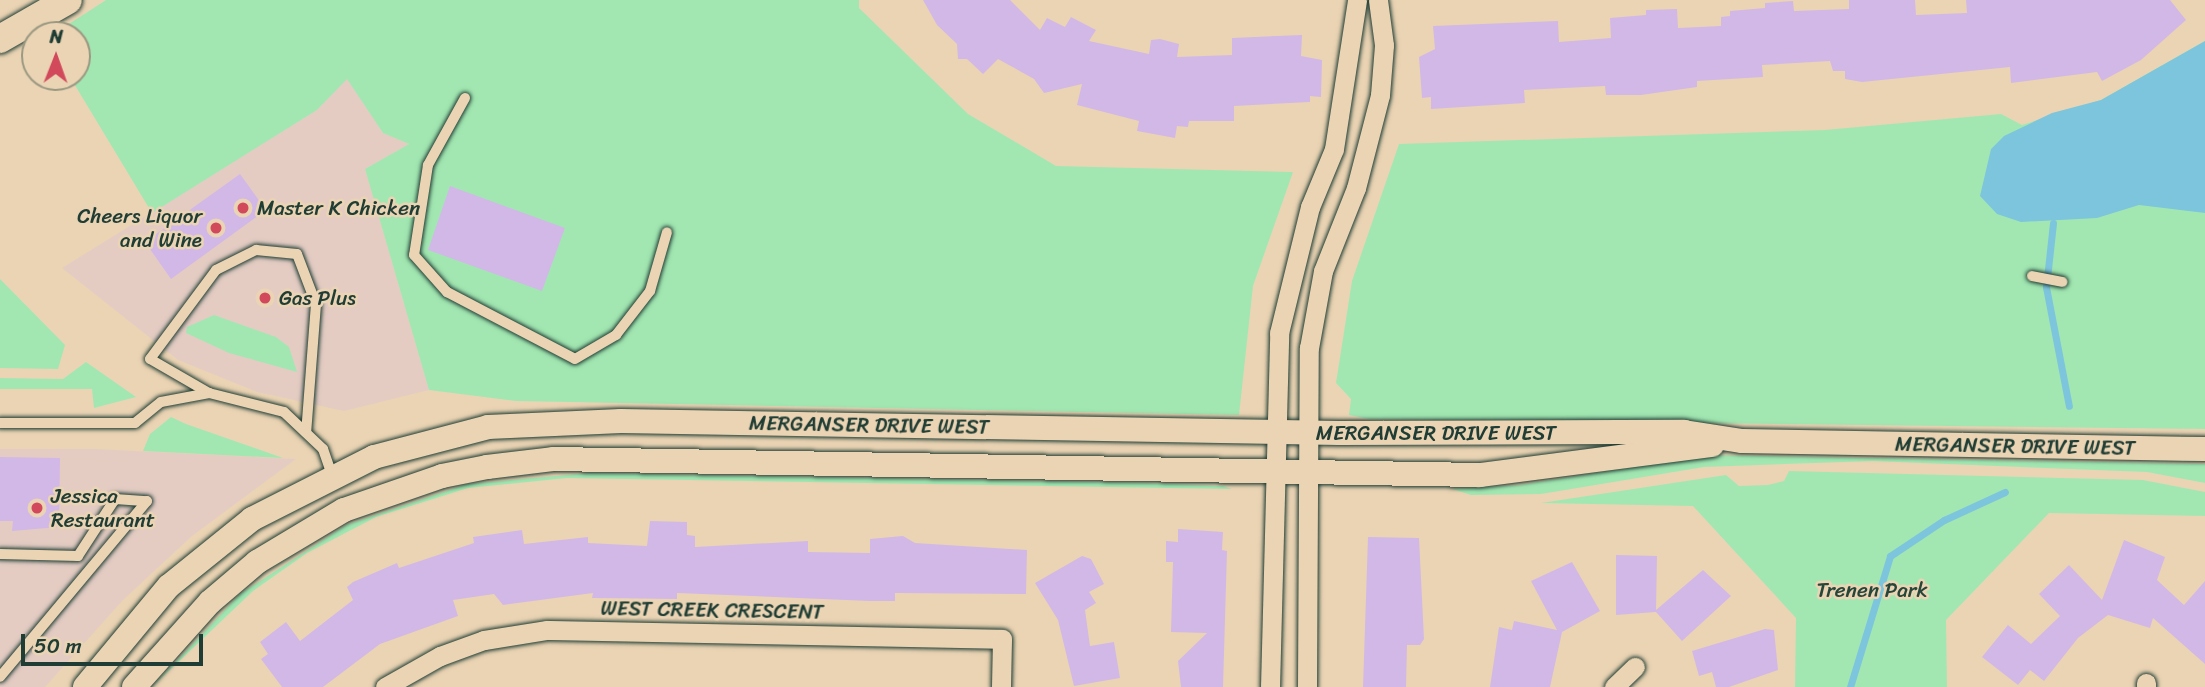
<!DOCTYPE html>
<html>
<head>
<meta charset="utf-8">
<style>
	body { margin:0 }
	#map { position:relative; width:2205px; height:687px; overflow:hidden; background:#ebd4b4; font-family:Sriracha,sans-serif }
	div>[style] { position:absolute }
	.built>* { inset:0; background:#e4ccc3 }
	.green>* { inset:0; background:#a2e7b2 }
	.water>* { inset:0; background:#7dc5dd }
	.stream>* { height:7px; margin:-3.5px; padding:0 3.5px; transform-origin:3.5px; border-radius:3.5px; background:#7dc5dd }
	.building>* { inset:0; background:#d2b8e7 }
	.roads { filter:drop-shadow(0 0 2px #1f3d34) drop-shadow(0 0 2px #1f3d34) }
	.service>* { height:10px; margin:-5px; padding:0 5px; transform-origin:5px; border-radius:5px; background:#ebd4b4 }
	.minor>* { height:19px; margin:-9.5px; padding:0 9.5px; transform-origin:9.5px; border-radius:9.5px; background:#ebd4b4 }
	.tertiary>* { height:24px; margin:-12px; padding:0 12px; transform-origin:12px; border-radius:12px; background:#ebd4b4 }
	.secondary>* { height:28px; margin:-14px; padding:0 14px; transform-origin:14px; border-radius:14px; background:#ebd4b4 }
	.dots>* { width:19px; height:19px; translate:-50% -50%; box-sizing:border-box; border:4px solid #ebd4b4; border-radius:50% }
	span { translate:-50% -50%; white-space:nowrap; text-align:center; line-height:1.15; -webkit-text-stroke:5px #ebd4b4; paint-order:stroke }
	.poi-label { font-size:21px; color:#1f3d34 }
	.left { translate:0 -50%; text-align:left }
	.right { translate:-100% -50%; text-align:right }
	.street-label { font-size:21px; color:#1f3d34 }
	.park-label { font-size:21px; color:#26463a }
	.north { position:absolute; left:21px; top:21px; width:70px; height:70px; box-sizing:border-box; background:#ebd4b4; border:2px solid #999881; border-radius:50%; rotate:1deg; font-size:19px; font-weight:700; line-height:28px; text-align:center; color:#1f3d34 }
	.north::after { content:''; display:block; margin:auto; width:24px; height:32px; background:#d1495b; clip-path:polygon(50% 0,100% 100%,50% 72%,0 100%) }
	.scale { position:absolute; left:21px; top:634px; width:182px; height:32px; box-sizing:border-box; border:4px solid #1f3d34; border-top:0; padding-left:9px; font-size:21px; line-height:24px; white-space:nowrap; color:#1f3d34; -webkit-text-stroke:5px #ebd4b4; paint-order:stroke }
</style>
</head>
<body>
<div id="map">
	<div class="built">
		<i style="clip-path:polygon(347px 78px,383px 133px,409px 144px,365px 169px,429px 390px,344px 411px,257px 392px,178px 360px,62px 268px,317px 110px)"></i>
		<i style="clip-path:polygon(0 449px,95px 449px,296px 459px,192px 536px,123px 600px,45px 687px,0 687px)"></i>
	</div>
	<div class="green">
		<i style="clip-path:polygon(106px 0,859px 0,859px 8px,968px 114px,1056px 166px,1293px 172px,1253px 286px,1239px 415px,516px 401px,429px 390px,365px 169px,409px 144px,383px 133px,347px 79px,317px 110px,152px 213px,70px 77px,77px 77px,77px 35px,52px 35px)"></i>
		<i style="clip-path:polygon(2205px 41px,2205px 429px,1369px 419px,1349px 415px,1351px 399px,1336px 383px,1352px 281px,1399px 144px,1825px 130px,2001px 114px,2022px 125px,2101px 100px)"></i>
		<i style="clip-path:polygon(0 279px,65px 345px,58px 369px,0 368px)"></i>
		<i style="clip-path:polygon(214px 315px,276px 337px,289px 347px,297px 372px,229px 353px,186px 333px,187px 327px)"></i>
		<i style="clip-path:polygon(86px 362px,136px 397px,94px 408px,92px 389px,0 389px,0 378px,63px 379px)"></i>
		<i style="clip-path:polygon(171px 417px,186px 424px,283px 458px,143px 451px,150px 434px)"></i>
		<i style="clip-path:polygon(1711px 455px,2205px 464px,2205px 483px,2147px 472px,1873px 461px,1704px 467px,1541px 494px,1471px 495px,1452px 489px,1520px 485px)"></i>
		<i style="clip-path:polygon(1789px 471px,2143px 480px,2205px 492px,2205px 516px,2049px 513px,1946px 620px,1947px 687px,1795px 687px,1796px 618px,1693px 506px,1541px 503px,1726px 475px,1739px 486px,1768px 485px,1784px 481px)"></i>
		<i style="clip-path:polygon(590px 473px,1146px 483px,1223px 486px,1232px 489px,567px 478px,468px 488px,376px 517px,307px 553px,253px 591px,152px 687px,240px 594px,346px 525px,467px 484px)"></i>
	</div>
	<div class="water">
		<i style="clip-path:polygon(2205px 41px,2205px 213px,2139px 205px,2097px 218px,2021px 222px,1997px 214px,1980px 196px,1991px 149px,2004px 136px,2052px 113px,2101px 100px)"></i>
	</div>
	<div class="stream">
		<i style="left:2053px;top:223px;width:64px;rotate:96.2deg"></i>
		<i style="left:2046px;top:287px;width:121px;rotate:79.1deg"></i>
		<i style="left:1850px;top:687px;width:137px;rotate:-73deg"></i>
		<i style="left:1890px;top:556px;width:65px;rotate:-33.7deg"></i>
		<i style="left:1944px;top:520px;width:67px;rotate:-24.7deg"></i>
	</div>
	<div class="building">
		<i style="clip-path:polygon(923px 0,1010px 0,1040px 30px,1047px 18px,1065px 27px,1071px 17px,1096px 30px,1089px 41px,1149px 54px,1151px 40px,1160px 39px,1179px 44px,1177px 57px,1232px 55px,1232px 38px,1302px 35px,1301px 56px,1322px 60px,1321px 97px,1310px 96px,1310px 102px,1234px 106px,1234px 121px,1189px 121px,1188px 127px,1177px 126px,1175px 138px,1137px 131px,1139px 121px,1077px 105px,1082px 84px,1044px 93px,1034px 79px,998px 59px,983px 74px,967px 59px,958px 59px,957px 44px,937px 25px)"></i>
		<i style="clip-path:polygon(1849px 0,1915px 0,1916px 15px,1967px 13px,1966px 0,2170px 0,2186px 20px,2141px 60px,2102px 81px,2097px 72px,2011px 83px,2010px 67px,1862px 82px,1845px 79px,1845px 71px,1833px 71px,1830px 61px,1762px 65px,1763px 77px,1697px 81px,1697px 87px,1641px 95px,1606px 95px,1605px 86px,1524px 90px,1525px 103px,1431px 109px,1431px 97px,1422px 98px,1419px 57px,1435px 49px,1433px 26px,1558px 21px,1559px 42px,1611px 38px,1610px 18px,1646px 15px,1646px 10px,1677px 9px,1678px 28px,1721px 26px,1721px 17px,1730px 16px,1730px 11px,1765px 8px,1765px 3px,1793px 1px,1794px 11px,1849px 9px)"></i>
		<i style="clip-path:polygon(240px 174px,266px 210px,171px 279px,145px 242px)"></i>
		<i style="clip-path:polygon(450px 186px,565px 228px,542px 291px,428px 250px)"></i>
		<i style="clip-path:polygon(0 457px,60px 458px,59px 527px,12px 531px,13px 521px,0 521px)"></i>
		<i style="clip-path:polygon(650px 521px,687px 522px,687px 535px,695px 536px,695px 547px,808px 541px,808px 552px,870px 553px,870px 539px,903px 536px,915px 543px,1027px 550px,1026px 594px,895px 593px,895px 601px,870px 601px,677px 593px,677px 599px,592px 598px,593px 593px,503px 605px,494px 594px,453px 600px,458px 616px,380px 644px,323px 687px,282px 687px,261px 659px,268px 654px,260px 642px,286px 622px,300px 641px,353px 600px,347px 587px,353px 582px,397px 563px,399px 568px,474px 543px,473px 537px,522px 530px,524px 544px,588px 537px,588px 543px,647px 546px)"></i>
		<i style="clip-path:polygon(1178px 529px,1223px 532px,1222px 550px,1227px 551px,1223px 687px,1181px 687px,1178px 661px,1207px 633px,1171px 632px,1173px 562px,1166px 562px,1166px 541px,1178px 542px)"></i>
		<i style="clip-path:polygon(1368px 537px,1419px 538px,1424px 639px,1420px 645px,1407px 645px,1406px 687px,1363px 687px)"></i>
		<i style="clip-path:polygon(2124px 540px,2165px 557px,2157px 580px,2184px 605px,2205px 581px,2205px 664px,2153px 618px,2150px 628px,2108px 615px,2078px 638px,2044px 681px,2030px 670px,2018px 685px,1982px 657px,2008px 625px,2031px 644px,2060px 616px,2039px 594px,2069px 565px,2102px 600px)"></i>
		<i style="clip-path:polygon(1616px 555px,1657px 556px,1656px 610px,1703px 570px,1731px 596px,1682px 641px,1656px 612px,1616px 615px)"></i>
		<i style="clip-path:polygon(1082px 556px,1091px 559px,1104px 584px,1089px 592px,1096px 603px,1085px 610px,1090px 646px,1114px 642px,1120px 678px,1074px 686px,1058px 620px,1035px 583px)"></i>
		<i style="clip-path:polygon(1572px 562px,1600px 611px,1562px 632px,1550px 687px,1490px 687px,1499px 627px,1512px 630px,1514px 621px,1557px 630px,1531px 581px)"></i>
		<i style="clip-path:polygon(1765px 629px,1774px 630px,1778px 670px,1729px 687px,1716px 687px,1712px 672px,1699px 676px,1692px 651px)"></i>
	</div>
	<div class="roads">
		<div class="service">
			<i style="left:465px;top:98px;width:77px;rotate:118.9deg"></i>
			<i style="left:428px;top:165px;width:91px;rotate:98.8deg"></i>
			<i style="left:414px;top:255px;width:50px;rotate:48.3deg"></i>
			<i style="left:447px;top:292px;width:144px;rotate:27.6deg"></i>
			<i style="left:575px;top:359px;width:48px;rotate:-30.3deg"></i>
			<i style="left:616px;top:335px;width:56px;rotate:-52.3deg"></i>
			<i style="left:650px;top:291px;width:61px;rotate:-73.9deg"></i>
			<i style="left:2032px;top:276px;width:31px;rotate:11deg"></i>
			<i style="left:209px;top:393px;width:68px;rotate:-150deg"></i>
			<i style="left:150px;top:359px;width:111px;rotate:-53.4deg"></i>
			<i style="left:216px;top:270px;width:45px;rotate:-26.6deg"></i>
			<i style="left:256px;top:250px;width:41px;rotate:5.6deg"></i>
			<i style="left:297px;top:254px;width:53px;rotate:69.2deg"></i>
			<i style="left:316px;top:304px;width:129px;rotate:94.4deg"></i>
			<i style="left:0;top:423px;width:135px"></i>
			<i style="left:135px;top:423px;width:33px;rotate:-39deg"></i>
			<i style="left:161px;top:402px;width:49px;rotate:-10.6deg"></i>
			<i style="left:209px;top:393px;width:77px;rotate:14.2deg"></i>
			<i style="left:284px;top:412px;width:54px;rotate:43.5deg"></i>
			<i style="left:323px;top:449px;width:28px;rotate:71deg"></i>
			<i style="left:0;top:554px;width:78px;rotate:1.5deg"></i>
			<i style="left:78px;top:556px;width:68px;rotate:-57deg"></i>
			<i style="left:115px;top:499px;width:32px;rotate:4deg"></i>
			<i style="left:147px;top:501px;width:229px;rotate:129.9deg"></i>
		</div>
		<div class="minor">
			<i style="left:385px;top:687px;width:63px;rotate:-29.4deg"></i>
			<i style="left:440px;top:656px;width:47px;rotate:-20deg"></i>
			<i style="left:484px;top:640px;width:64px;rotate:-9deg"></i>
			<i style="left:547px;top:630px;width:455px;rotate:1.1deg"></i>
			<i style="left:1002px;top:639px;width:48px;rotate:91.2deg"></i>
			<i style="left:1270px;top:687px;width:354px;rotate:-88.5deg"></i>
			<i style="left:1279px;top:333px;width:130px;rotate:-76.2deg"></i>
			<i style="left:1310px;top:207px;width:63px;rotate:-67.5deg"></i>
			<i style="left:1334px;top:149px;width:151px;rotate:-81.2deg"></i>
			<i style="left:1307px;top:687px;width:339px;rotate:-89.7deg"></i>
			<i style="left:1309px;top:348px;width:78px;rotate:-79.7deg"></i>
			<i style="left:1323px;top:271px;width:89px;rotate:-68.3deg"></i>
			<i style="left:1356px;top:188px;width:96px;rotate:-75.5deg"></i>
			<i style="left:1380px;top:95px;width:50px;rotate:-85.4deg"></i>
			<i style="left:1384px;top:45px;width:45px;rotate:-97.6deg"></i>
			<i style="left:1614px;top:687px;width:29px;rotate:-44deg"></i>
			<i style="left:2146px;top:687px;width:4px;rotate:-90deg"></i>
		</div>
		<div class="tertiary">
			<i style="left:85px;top:687px;width:131px;rotate:-50.3deg"></i>
			<i style="left:169px;top:586px;width:107px;rotate:-38.9deg"></i>
			<i style="left:252px;top:519px;width:137px;rotate:-26.9deg"></i>
			<i style="left:374px;top:457px;width:118px;rotate:-14.7deg"></i>
			<i style="left:488px;top:427px;width:133px;rotate:-2.6deg"></i>
			<i style="left:621px;top:421px;width:718px;rotate:0.96deg"></i>
			<i style="left:1339px;top:433px;width:345px;rotate:-0.2deg"></i>
			<i style="left:1684px;top:432px;width:59px;rotate:8.8deg"></i>
			<i style="left:1742px;top:441px;width:463px;rotate:1deg"></i>
			<i style="left:134px;top:687px;width:114px;rotate:-48.2deg"></i>
			<i style="left:210px;top:602px;width:62px;rotate:-40.4deg"></i>
			<i style="left:257px;top:562px;width:101px;rotate:-30.9deg"></i>
			<i style="left:344px;top:510px;width:104px;rotate:-19.1deg"></i>
			<i style="left:442px;top:476px;width:46px;rotate:-11.3deg"></i>
			<i style="left:487px;top:467px;width:66px;rotate:-6.9deg"></i>
			<i style="left:553px;top:459px;width:927px;rotate:0.99deg"></i>
			<i style="left:1480px;top:475px;width:234px;rotate:-7.4deg"></i>
		</div>
		<div class="secondary">
			<i style="left:0;top:39px;width:78px;rotate:-29.8deg"></i>
		</div>
	</div>
	<div class="dots">
		<i style="left:243px;top:208px;background:#d1495b"></i>
		<i style="left:216px;top:228px;background:#d1495b"></i>
		<i style="left:265px;top:298px;background:#d1495b"></i>
		<i style="left:37px;top:508px;background:#d1495b"></i>
	</div>
	<div class="poi-label">
		<span class="left" style="left:257px;top:208px">Master K Chicken</span>
		<span class="right" style="left:202px;top:228px">Cheers Liquor<br>and Wine</span>
		<span class="left" style="left:279px;top:298px">Gas Plus</span>
		<span class="left" style="left:51px;top:508px">Jessica<br>Restaurant</span>
	</div>
	<div class="street-label">
		<span style="left:869px;top:425px;rotate:1deg">MERGANSER DRIVE WEST</span>
		<span style="left:1436px;top:433px">MERGANSER DRIVE WEST</span>
		<span style="left:2015px;top:446px;rotate:1deg">MERGANSER DRIVE WEST</span>
		<span style="left:712px;top:610px;rotate:1deg">WEST CREEK CRESCENT</span>
	</div>
	<div class="park-label">
		<span style="left:1872px;top:590px">Trenen Park</span>
	</div>
	<div class="north">N</div>
	<div class="scale">50 m</div>
</div>
</body>
</html>
